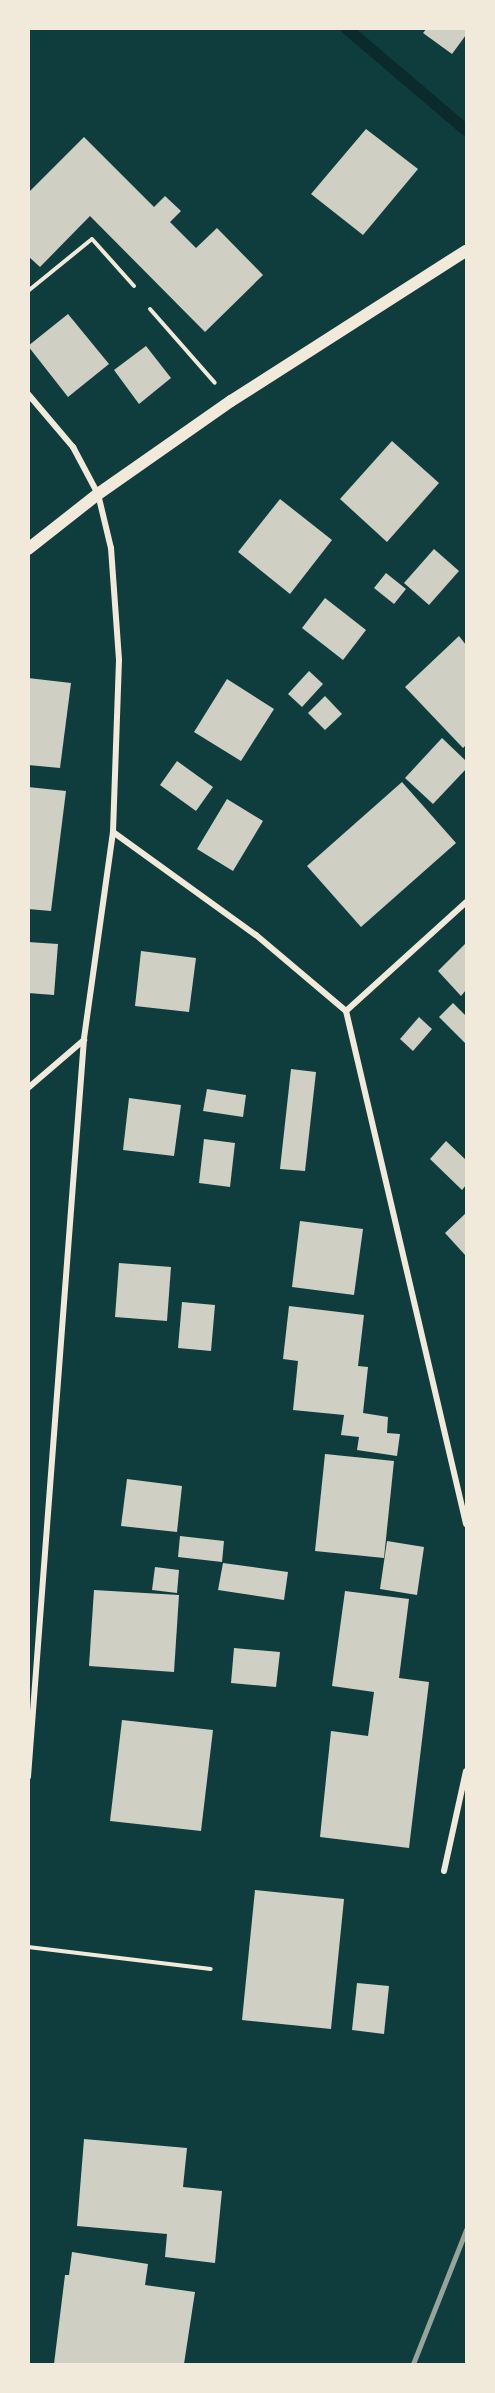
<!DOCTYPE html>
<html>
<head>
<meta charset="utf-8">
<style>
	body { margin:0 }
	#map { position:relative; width:495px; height:2393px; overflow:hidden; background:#0f3d3e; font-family:Ubuntu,sans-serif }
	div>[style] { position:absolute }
	.stream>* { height:12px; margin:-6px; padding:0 6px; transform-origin:6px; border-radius:6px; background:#0a2a2b }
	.building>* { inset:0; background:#cfcfc3 }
	.path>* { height:4px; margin:-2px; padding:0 2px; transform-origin:2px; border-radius:2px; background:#f1e9da }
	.minor>* { height:6px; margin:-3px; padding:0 3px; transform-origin:3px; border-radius:3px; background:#f1e9da }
	.secondary>* { height:12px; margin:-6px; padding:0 6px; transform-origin:6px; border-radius:6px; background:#f1e9da }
	.rail>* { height:4.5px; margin:-2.25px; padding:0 2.25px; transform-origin:2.25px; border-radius:2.25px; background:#97a49c }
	span { translate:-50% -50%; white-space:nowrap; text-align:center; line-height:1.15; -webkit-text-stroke:4.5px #f1e9da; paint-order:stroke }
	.frame { position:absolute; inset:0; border:30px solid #f1e9da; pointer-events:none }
</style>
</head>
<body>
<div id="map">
	<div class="stream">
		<i style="left:346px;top:28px;width:157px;rotate:40.4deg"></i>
	</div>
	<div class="building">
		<i style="clip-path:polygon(427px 28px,466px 28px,466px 35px,452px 54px,423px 33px)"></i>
		<i style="clip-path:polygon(366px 129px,418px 169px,363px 235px,311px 194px)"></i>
		<i style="clip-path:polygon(84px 137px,154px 207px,165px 196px,181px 211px,170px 222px,196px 248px,217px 228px,263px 275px,205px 332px,90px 216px,40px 267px,28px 256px,28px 193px)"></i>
		<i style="clip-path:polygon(68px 314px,109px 364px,68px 397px,28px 346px)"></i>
		<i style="clip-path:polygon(146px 346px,171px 378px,139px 404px,114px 370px)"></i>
		<i style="clip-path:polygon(392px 441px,439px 483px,387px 542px,340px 499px)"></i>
		<i style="clip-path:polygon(280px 499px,332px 540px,290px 594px,238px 552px)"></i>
		<i style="clip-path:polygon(434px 549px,459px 571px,429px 605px,404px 583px)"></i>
		<i style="clip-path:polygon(386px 573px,406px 589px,394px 604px,374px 588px)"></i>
		<i style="clip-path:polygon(325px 598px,366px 630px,343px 660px,302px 628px)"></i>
		<i style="clip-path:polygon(459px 636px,466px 645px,466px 745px,463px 748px,405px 687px)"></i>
		<i style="clip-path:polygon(309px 671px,323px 684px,302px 707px,288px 694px)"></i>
		<i style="clip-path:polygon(28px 678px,71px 683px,60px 768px,28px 765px)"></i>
		<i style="clip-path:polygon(227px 679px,274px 709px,241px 761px,194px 732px)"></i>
		<i style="clip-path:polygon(325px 696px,342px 714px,325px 730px,308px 713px)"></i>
		<i style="clip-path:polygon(442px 738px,466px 761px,466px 769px,433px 804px,405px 778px)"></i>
		<i style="clip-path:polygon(177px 761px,213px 787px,196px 811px,160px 785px)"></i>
		<i style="clip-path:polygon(402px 782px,456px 843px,361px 927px,307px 866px)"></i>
		<i style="clip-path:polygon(28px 787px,66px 791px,51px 911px,28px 909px)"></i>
		<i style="clip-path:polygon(227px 799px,263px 821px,233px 871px,197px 849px)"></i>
		<i style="clip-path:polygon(28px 942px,58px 944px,54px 995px,28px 993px)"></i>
		<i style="clip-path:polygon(466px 943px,466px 990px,461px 996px,438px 971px)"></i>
		<i style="clip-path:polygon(141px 951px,196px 958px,189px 1012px,135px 1006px)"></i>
		<i style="clip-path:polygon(453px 1003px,466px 1016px,466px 1044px,439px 1017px)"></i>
		<i style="clip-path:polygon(419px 1017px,432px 1029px,413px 1051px,400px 1039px)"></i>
		<i style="clip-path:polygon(291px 1069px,316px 1072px,305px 1171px,280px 1169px)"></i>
		<i style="clip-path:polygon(207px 1089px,246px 1095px,243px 1117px,203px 1111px)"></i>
		<i style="clip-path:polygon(129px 1098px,181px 1105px,174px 1156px,123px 1150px)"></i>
		<i style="clip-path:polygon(204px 1139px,235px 1143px,230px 1187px,199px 1183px)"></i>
		<i style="clip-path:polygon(446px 1141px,466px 1160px,466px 1185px,462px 1190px,430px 1159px)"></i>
		<i style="clip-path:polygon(466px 1213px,466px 1256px,445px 1233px)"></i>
		<i style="clip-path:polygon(300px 1221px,363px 1229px,354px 1295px,292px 1287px)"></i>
		<i style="clip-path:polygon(119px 1263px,171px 1267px,167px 1321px,115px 1317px)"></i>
		<i style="clip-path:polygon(182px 1302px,215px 1305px,211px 1351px,178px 1348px)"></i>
		<i style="clip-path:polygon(289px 1306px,364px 1315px,358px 1366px,368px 1367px,363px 1413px,388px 1417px,387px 1433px,400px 1434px,397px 1456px,357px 1450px,359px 1437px,341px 1435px,344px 1415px,293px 1410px,298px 1361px,283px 1359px)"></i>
		<i style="clip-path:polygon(325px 1454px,394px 1461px,384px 1558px,315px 1551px)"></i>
		<i style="clip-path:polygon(127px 1479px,182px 1486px,177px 1532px,121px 1526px)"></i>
		<i style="clip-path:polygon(180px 1536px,224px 1541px,222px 1562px,178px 1557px)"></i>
		<i style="clip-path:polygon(387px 1541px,424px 1547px,417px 1595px,380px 1589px)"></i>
		<i style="clip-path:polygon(223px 1563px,288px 1572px,284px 1600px,218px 1590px)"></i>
		<i style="clip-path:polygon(155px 1567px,179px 1570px,177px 1593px,152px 1590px)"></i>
		<i style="clip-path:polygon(94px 1590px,179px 1595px,174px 1672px,89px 1666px)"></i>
		<i style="clip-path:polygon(345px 1591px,409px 1599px,399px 1678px,429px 1682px,409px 1848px,320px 1837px,331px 1731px,368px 1736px,374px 1692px,332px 1686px)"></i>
		<i style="clip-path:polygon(234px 1648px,280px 1652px,276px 1687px,231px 1683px)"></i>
		<i style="clip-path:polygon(122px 1720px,213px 1730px,201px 1831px,110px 1821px)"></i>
		<i style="clip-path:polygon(255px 1890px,344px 1899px,331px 2029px,242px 2020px)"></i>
		<i style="clip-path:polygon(357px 1983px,389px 1986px,384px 2034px,352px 2030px)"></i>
		<i style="clip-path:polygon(84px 2139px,187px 2148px,183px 2187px,222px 2191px,215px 2263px,165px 2257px,167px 2234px,77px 2226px)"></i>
		<i style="clip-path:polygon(72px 2252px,148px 2264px,145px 2285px,195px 2292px,184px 2364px,54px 2364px,65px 2275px,69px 2275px)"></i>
	</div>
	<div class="path">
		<i style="left:28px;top:291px;width:82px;rotate:-39.1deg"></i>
		<i style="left:92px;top:239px;width:63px;rotate:48.2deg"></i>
		<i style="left:150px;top:309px;width:98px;rotate:48.7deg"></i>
		<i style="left:28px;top:1947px;width:184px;rotate:6.9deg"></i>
	</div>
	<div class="minor">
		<i style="left:28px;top:394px;width:70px;rotate:49.7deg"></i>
		<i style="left:73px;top:447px;width:53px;rotate:62deg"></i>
		<i style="left:98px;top:494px;width:56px;rotate:76.5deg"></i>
		<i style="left:111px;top:548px;width:112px;rotate:85.9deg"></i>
		<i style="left:119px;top:660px;width:172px;rotate:92deg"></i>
		<i style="left:113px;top:832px;width:209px;rotate:98deg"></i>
		<i style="left:84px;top:1039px;width:740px;rotate:94.34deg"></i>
		<i style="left:113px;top:832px;width:176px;rotate:35.8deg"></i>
		<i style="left:256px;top:935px;width:118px;rotate:40.2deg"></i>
		<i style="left:346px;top:1011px;width:527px;rotate:76.83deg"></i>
		<i style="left:346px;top:1011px;width:162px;rotate:-42.2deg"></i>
		<i style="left:28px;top:1088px;width:74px;rotate:-40.6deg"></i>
		<i style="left:444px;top:1871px;width:102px;rotate:-77.6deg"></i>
	</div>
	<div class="secondary">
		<i style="left:28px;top:549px;width:89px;rotate:-38.2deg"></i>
		<i style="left:98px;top:494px;width:162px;rotate:-35deg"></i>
		<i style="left:231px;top:401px;width:279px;rotate:-32.6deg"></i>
	</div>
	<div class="rail">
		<i style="left:413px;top:2364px;width:144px;rotate:-68.4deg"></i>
	</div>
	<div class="frame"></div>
</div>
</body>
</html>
